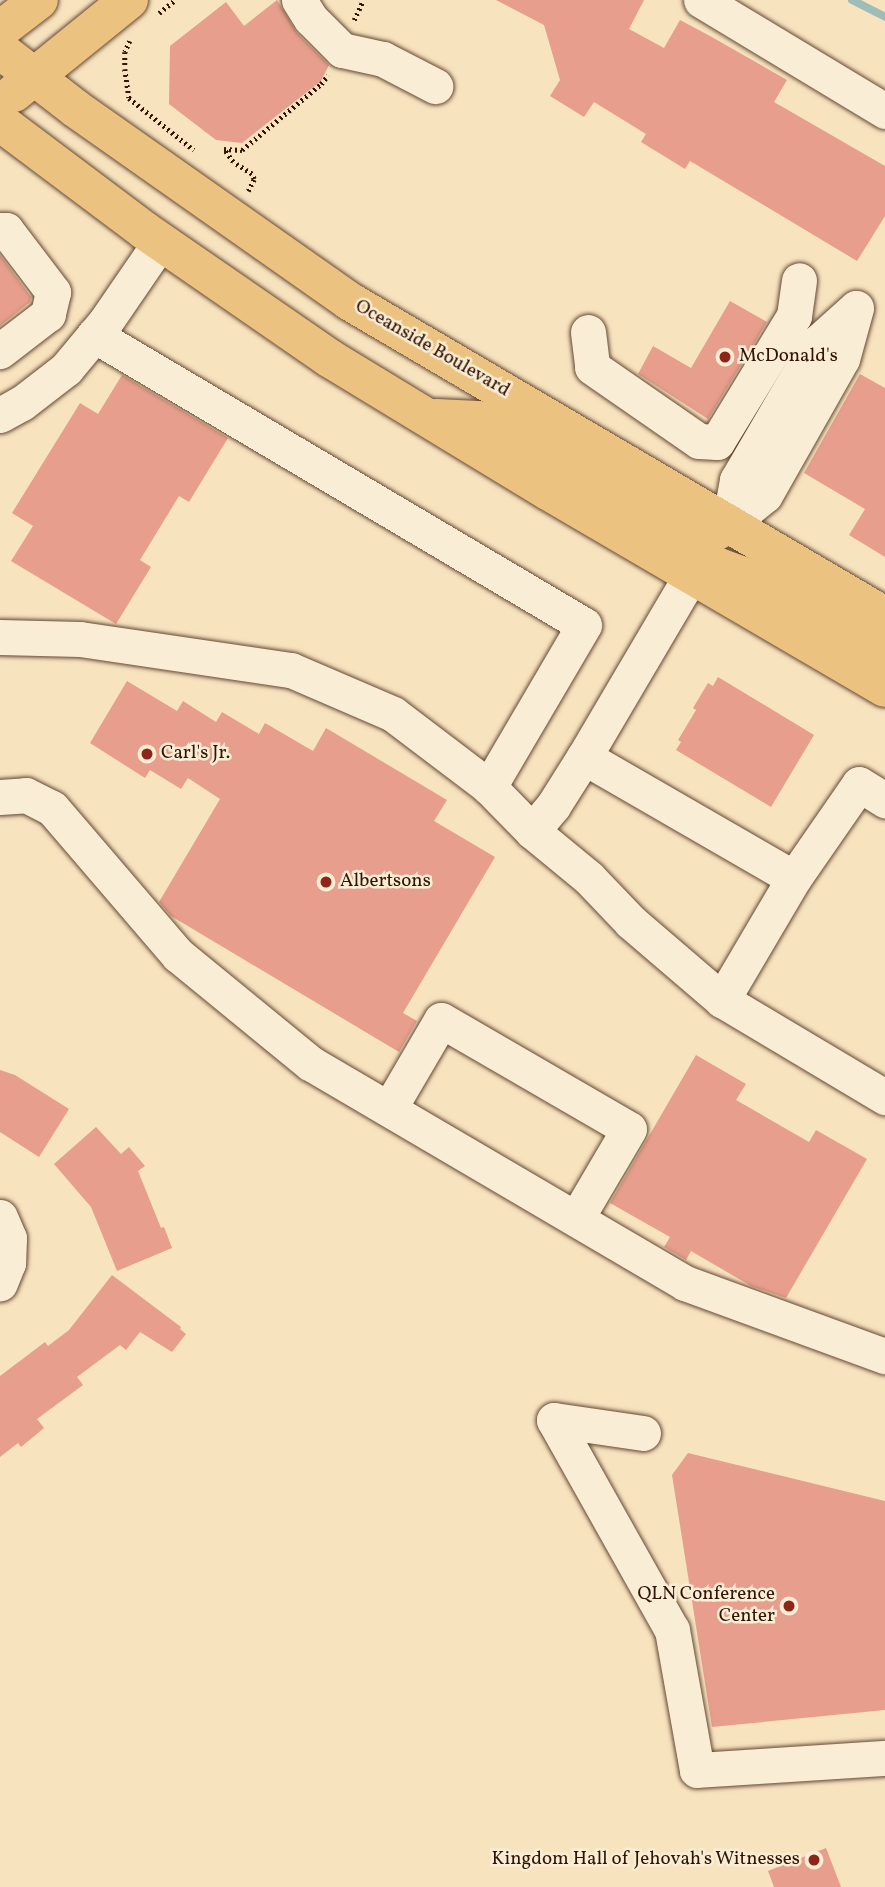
<!DOCTYPE html>
<html>
<head>
<meta charset="utf-8">
<style>
	body { margin:0 }
	#map { position:relative; width:885px; height:1887px; overflow:hidden; background:#f8e3bf; font-family:Vollkorn,serif }
	div>[style] { position:absolute }
	.stream>* { height:8px; margin:-4px; padding:0 4px; transform-origin:4px; border-radius:4px; background:#9fbdb8 }
	.building>* { inset:0; background:#e79e8c }
	.path>* { height:4.5px; margin-top:-2.25px; transform-origin:0; background:repeating-linear-gradient(90deg,#321404 0 2px,transparent 0 5.5px) }
	.roads { filter:drop-shadow(0 0 2px #644833) drop-shadow(0 0 2px #644833) }
	.minor>* { height:35px; margin:-17.5px; padding:0 17.5px; transform-origin:17.5px; border-radius:17.5px; background:#faedd5 }
	.major>* { height:38px; margin:-19px; padding:0 19px; transform-origin:19px; border-radius:19px; background:#ecc280 }
	.dots>* { width:19px; height:19px; translate:-50% -50%; box-sizing:border-box; border:4px solid #faedd5; border-radius:50% }
	span { translate:-50% -50%; white-space:nowrap; text-align:center; line-height:1.15; -webkit-text-stroke:5px #faedd5; paint-order:stroke }
	.street-label { font-size:19px; color:#321404 }
	.poi-label { font-size:19px; color:#321404 }
	.left { translate:0 -50%; text-align:left }
	.right { translate:-100% -50%; text-align:right }
</style>
</head>
<body>
<div id="map">
	<div class="stream">
		<i style="left:852px;top:0;width:37px;rotate:27deg"></i>
	</div>
	<div class="building">
		<i style="clip-path:polygon(277px 0,297px 33px,329px 65px,321px 81px,242px 143px,216px 140px,169px 104px,170px 46px,226px 2px,244px 26px)"></i>
		<i style="clip-path:polygon(496px 0,644px 0,629px 29px,664px 48px,680px 20px,710px 36px,787px 80px,774px 102px,885px 166px,885px 216px,857px 261px,690px 161px,685px 169px,641px 142px,646px 134px,594px 102px,584px 117px,550px 96px,560px 80px,544px 25px)"></i>
		<i style="clip-path:polygon(0 255px,31px 297px,30px 302px,0 326px)"></i>
		<i style="clip-path:polygon(730px 301px,767px 322px,708px 419px,638px 374px,653px 346px,691px 368px)"></i>
		<i style="clip-path:polygon(860px 374px,885px 388px,885px 557px,849px 535px,865px 509px,804px 473px)"></i>
		<i style="clip-path:polygon(122px 375px,228px 438px,189px 502px,179px 496px,140px 560px,151px 567px,116px 624px,11px 561px,33px 526px,12px 513px,80px 403px,98px 414px)"></i>
		<i style="clip-path:polygon(718px 677px,814px 735px,771px 807px,676px 750px,681px 742px,678px 740px,696px 710px,693px 708px,708px 683px,713px 686px)"></i>
		<i style="clip-path:polygon(127px 681px,177px 711px,183px 701px,216px 722px,222px 712px,259px 734px,265px 723px,313px 751px,326px 728px,447px 800px,434px 821px,495px 857px,403px 1013px,417px 1021px,399px 1052px,171px 916px,159px 902px,220px 799px,188px 778px,181px 789px,150px 770px,145px 778px,90px 743px)"></i>
		<i style="clip-path:polygon(696px 1055px,746px 1084px,736px 1100px,809px 1142px,816px 1130px,867px 1159px,786px 1298px,751px 1286px,691px 1251px,686px 1260px,664px 1247px,670px 1237px,610px 1203px)"></i>
		<i style="clip-path:polygon(0 1070px,15px 1075px,69px 1109px,39px 1157px,0 1132px)"></i>
		<i style="clip-path:polygon(96px 1127px,121px 1154px,129px 1147px,145px 1166px,138px 1171px,161px 1228px,164px 1227px,172px 1248px,117px 1271px,91px 1207px,54px 1164px)"></i>
		<i style="clip-path:polygon(112px 1275px,181px 1327px,180px 1329px,186px 1334px,172px 1352px,140px 1332px,126px 1350px,120px 1345px,77px 1377px,83px 1385px,37px 1419px,44px 1428px,21px 1447px,18px 1443px,0 1457px,0 1376px,45px 1342px,48px 1346px,69px 1330px)"></i>
		<i style="clip-path:polygon(688px 1453px,885px 1501px,885px 1710px,712px 1727px,672px 1475px)"></i>
		<i style="clip-path:polygon(826px 1848px,841px 1887px,774px 1887px,768px 1871px)"></i>
	</div>
	<div class="path">
		<i style="left:159px;top:13px;width:21px;rotate:-39deg"></i>
		<i style="left:354px;top:20px;width:21px;rotate:-65deg"></i>
		<i style="left:130px;top:41px;width:12px;rotate:114deg"></i>
		<i style="left:125px;top:52px;width:17px;rotate:90deg"></i>
		<i style="left:125px;top:69px;width:29px;rotate:82deg"></i>
		<i style="left:129px;top:98px;width:83px;rotate:38.7deg"></i>
		<i style="left:248px;top:191px;width:13px;rotate:-63deg"></i>
		<i style="left:254px;top:179px;width:5px;rotate:-112deg"></i>
		<i style="left:252px;top:174px;width:22px;rotate:-148deg"></i>
		<i style="left:233px;top:162px;width:16px;rotate:-125deg"></i>
		<i style="left:224px;top:149px;width:18px;rotate:3deg"></i>
		<i style="left:242px;top:150px;width:103px;rotate:-39.9deg"></i>
		<i style="left:321px;top:84px;width:11px;rotate:-52deg"></i>
	</div>
	<div class="roads">
		<div class="minor">
			<i style="left:299px;top:0;width:22px;rotate:58deg"></i>
			<i style="left:311px;top:19px;width:44px;rotate:45deg"></i>
			<i style="left:342px;top:50px;width:42px;rotate:12.4deg"></i>
			<i style="left:383px;top:59px;width:59px;rotate:27.4deg"></i>
			<i style="left:701px;top:0;width:215px;rotate:31.1deg"></i>
			<i style="left:0;top:230px;width:6px"></i>
			<i style="left:6px;top:230px;width:78px;rotate:52.8deg"></i>
			<i style="left:53px;top:292px;width:23px;rotate:103deg"></i>
			<i style="left:48px;top:314px;width:61px;rotate:142.4deg"></i>
			<i style="left:588px;top:332px;width:35px;rotate:83deg"></i>
			<i style="left:592px;top:367px;width:130px;rotate:34.7deg"></i>
			<i style="left:699px;top:441px;width:18px;rotate:3deg"></i>
			<i style="left:717px;top:442px;width:148px;rotate:-58.6deg"></i>
			<i style="left:794px;top:316px;width:36px;rotate:-82deg"></i>
			<i style="left:94px;top:335px;width:569px;rotate:30.62deg"></i>
			<i style="left:584px;top:625px;width:188px;rotate:120.4deg"></i>
			<i style="left:0;top:415px;width:25px;rotate:-29deg"></i>
			<i style="left:22px;top:403px;width:56px;rotate:-37.7deg"></i>
			<i style="left:66px;top:369px;width:62px;rotate:-50.2deg"></i>
			<i style="left:106px;top:321px;width:96px;rotate:-55.6deg"></i>
			<i style="left:729px;top:524px;width:46px;rotate:-38.9deg"></i>
			<i style="left:765px;top:495px;width:156px;rotate:-60.5deg"></i>
			<i style="left:842px;top:359px;width:53px;rotate:-74.6deg"></i>
			<i style="left:729px;top:524px;width:45px;rotate:-79.7deg"></i>
			<i style="left:737px;top:480px;width:159px;rotate:-59.7deg"></i>
			<i style="left:817px;top:343px;width:52px;rotate:-41.9deg"></i>
			<i style="left:0;top:637px;width:80px;rotate:1.4deg"></i>
			<i style="left:80px;top:639px;width:213px;rotate:8.4deg"></i>
			<i style="left:291px;top:670px;width:111px;rotate:23.3deg"></i>
			<i style="left:393px;top:714px;width:121px;rotate:37.2deg"></i>
			<i style="left:489px;top:787px;width:62px;rotate:45.7deg"></i>
			<i style="left:532px;top:831px;width:74px;rotate:39.5deg"></i>
			<i style="left:589px;top:878px;width:61px;rotate:46.3deg"></i>
			<i style="left:631px;top:922px;width:120px;rotate:40.6deg"></i>
			<i style="left:722px;top:1000px;width:190px;rotate:30.8deg"></i>
			<i style="left:584px;top:757px;width:242px;rotate:30deg"></i>
			<i style="left:794px;top:878px;width:114px;rotate:-55.3deg"></i>
			<i style="left:859px;top:784px;width:31px;rotate:32deg"></i>
			<i style="left:0;top:797px;width:26px;rotate:-4deg"></i>
			<i style="left:26px;top:795px;width:29px;rotate:27deg"></i>
			<i style="left:52px;top:808px;width:194px;rotate:49.4deg"></i>
			<i style="left:178px;top:955px;width:171px;rotate:39.3deg"></i>
			<i style="left:310px;top:1063px;width:435px;rotate:30.4deg"></i>
			<i style="left:685px;top:1283px;width:213px;rotate:20.1deg"></i>
			<i style="left:532px;top:831px;width:33px;rotate:-50deg"></i>
			<i style="left:553px;top:806px;width:58px;rotate:-57.7deg"></i>
			<i style="left:584px;top:757px;width:211px;rotate:-59.5deg"></i>
			<i style="left:722px;top:1000px;width:142px;rotate:-59.5deg"></i>
			<i style="left:389px;top:1109px;width:103px;rotate:-59.7deg"></i>
			<i style="left:441px;top:1020px;width:217px;rotate:30.1deg"></i>
			<i style="left:629px;top:1129px;width:104px;rotate:120.5deg"></i>
			<i style="left:0;top:1217px;width:23px;rotate:67deg"></i>
			<i style="left:9px;top:1238px;width:25px;rotate:92deg"></i>
			<i style="left:8px;top:1263px;width:22px;rotate:112deg"></i>
			<i style="left:643px;top:1433px;width:90px;rotate:-171.7deg"></i>
			<i style="left:554px;top:1420px;width:241px;rotate:60.7deg"></i>
			<i style="left:672px;top:1630px;width:142px;rotate:79.9deg"></i>
			<i style="left:697px;top:1770px;width:188px;rotate:-3.7deg"></i>
		</div>
		<div class="major">
			<i style="left:0;top:30px;width:49px;rotate:-37.6deg"></i>
			<i style="left:0;top:50px;width:96px;rotate:37.8deg"></i>
			<i style="left:76px;top:109px;width:334px;rotate:35.1deg"></i>
			<i style="left:349px;top:301px;width:622px;rotate:30.44deg"></i>
			<i style="left:14px;top:93px;width:148px;rotate:-39deg"></i>
			<i style="left:0;top:122px;width:181px;rotate:36.9deg"></i>
			<i style="left:145px;top:231px;width:224px;rotate:34.6deg"></i>
			<i style="left:329px;top:358px;width:256px;rotate:31.3deg"></i>
			<i style="left:548px;top:491px;width:390px;rotate:30.3deg"></i>
			<i style="left:436px;top:418px;width:42px;rotate:2.7deg"></i>
			<i style="left:478px;top:420px;width:24px;rotate:19deg"></i>
			<i style="left:501px;top:428px;width:221px;rotate:30.4deg"></i>
			<i style="left:692px;top:540px;width:11px;rotate:-5deg"></i>
			<i style="left:703px;top:539px;width:30px;rotate:-30deg"></i>
			<i style="left:702px;top:567px;width:17px"></i>
			<i style="left:719px;top:567px;width:47px;rotate:20deg"></i>
			<i style="left:763px;top:583px;width:141px;rotate:29.8deg"></i>
		</div>
	</div>
	<div class="dots">
		<i style="left:725px;top:357px;background:#8f2418"></i>
		<i style="left:147px;top:754px;background:#8f2418"></i>
		<i style="left:326px;top:882px;background:#8f2418"></i>
		<i style="left:789px;top:1606px;background:#8f2418"></i>
		<i style="left:814px;top:1860px;background:#8f2418"></i>
	</div>
	<div class="street-label">
		<span style="left:432px;top:349px;rotate:30deg">Oceanside Boulevard</span>
	</div>
	<div class="poi-label">
		<span class="left" style="left:739px;top:357px">McDonald's</span>
		<span class="left" style="left:161px;top:754px">Carl's Jr.</span>
		<span class="left" style="left:340px;top:882px">Albertsons</span>
		<span class="right" style="left:775px;top:1606px">QLN Conference<br>Center</span>
		<span class="right" style="left:800px;top:1860px">Kingdom Hall of Jehovah's Witnesses</span>
	</div>
</div>
</body>
</html>
